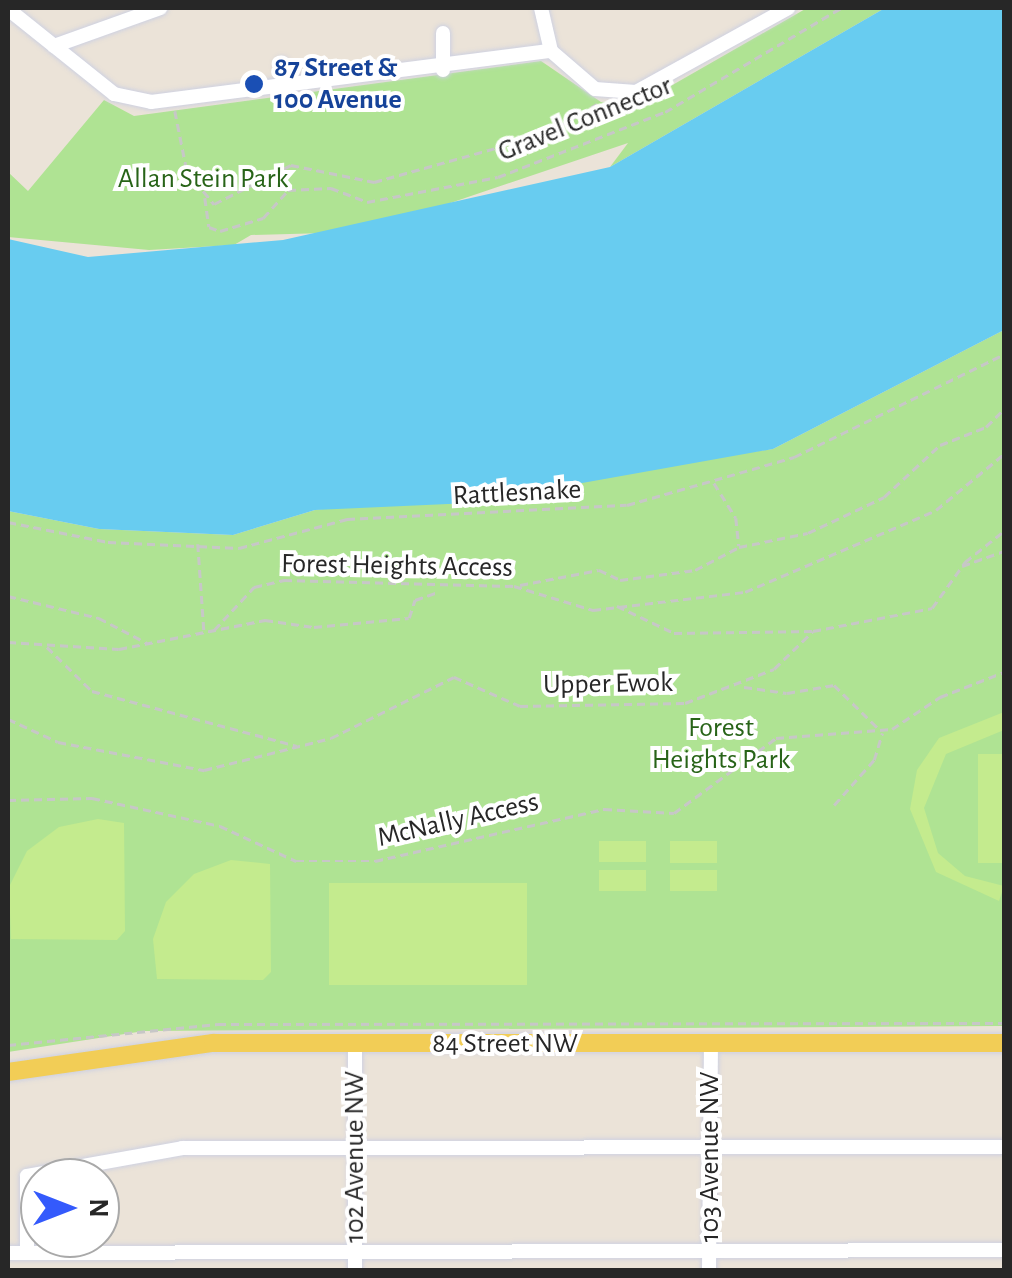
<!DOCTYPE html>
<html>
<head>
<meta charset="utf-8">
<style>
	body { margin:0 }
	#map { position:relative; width:1012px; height:1278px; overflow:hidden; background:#ebe3d8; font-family:"Alegreya Sans",sans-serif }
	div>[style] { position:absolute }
	.green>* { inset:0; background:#afe393 }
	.pitch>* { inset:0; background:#c4eb8e }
	.water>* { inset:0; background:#68ccf0 }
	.path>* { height:2.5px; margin-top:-1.25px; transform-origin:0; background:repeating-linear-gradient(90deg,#c7c7c7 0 8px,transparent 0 13px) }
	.roads { filter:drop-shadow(0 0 2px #ced1e1) drop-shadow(0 0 2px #ced1e1) }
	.minor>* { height:14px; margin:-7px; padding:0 7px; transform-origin:7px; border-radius:7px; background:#fff }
	.major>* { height:18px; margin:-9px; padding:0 9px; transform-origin:9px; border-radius:9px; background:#f2cd56 }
	.dots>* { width:28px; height:28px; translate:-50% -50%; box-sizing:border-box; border:5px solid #fff; border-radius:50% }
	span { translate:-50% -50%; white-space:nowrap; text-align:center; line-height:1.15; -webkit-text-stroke:8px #fff; paint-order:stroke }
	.transit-label { font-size:28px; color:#164399; font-weight:700 }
	.left { translate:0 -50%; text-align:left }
	.street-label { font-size:28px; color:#272727 }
	.park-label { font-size:28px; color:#286418 }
	.frame { position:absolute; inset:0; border:10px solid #272727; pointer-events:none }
	.north { position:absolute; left:20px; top:1158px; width:100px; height:100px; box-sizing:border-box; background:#fff; border:2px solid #a9a9a9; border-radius:50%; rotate:90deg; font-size:28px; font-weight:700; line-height:40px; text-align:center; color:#272727 }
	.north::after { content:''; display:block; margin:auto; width:35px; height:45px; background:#345afc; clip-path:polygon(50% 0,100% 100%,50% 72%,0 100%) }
</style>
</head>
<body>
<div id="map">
	<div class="green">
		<i style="clip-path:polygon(807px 8px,885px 8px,610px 167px,628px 143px,409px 217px,326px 233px,251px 235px,234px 245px,149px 250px,8px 237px,8px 172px,28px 191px,104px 100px,134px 116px,541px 61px,601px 102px,648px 99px)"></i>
		<i style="clip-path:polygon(1004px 330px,1004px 1026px,144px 1031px,8px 1052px,8px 511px,99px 529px,233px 535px,315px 510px,773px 449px)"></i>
	</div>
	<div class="pitch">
		<i style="clip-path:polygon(1004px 712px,1004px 730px,946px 754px,924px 808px,938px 853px,965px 876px,1004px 886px,999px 901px,936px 872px,910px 809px,917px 770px,939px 738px)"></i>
		<i style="clip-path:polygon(978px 754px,1004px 754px,1004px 863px,978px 863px)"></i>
		<i style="clip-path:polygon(98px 819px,124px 823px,125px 931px,117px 940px,11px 939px,9px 887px,27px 851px,59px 827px)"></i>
		<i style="clip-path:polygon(599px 841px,646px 841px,646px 862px,599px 862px)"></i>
		<i style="clip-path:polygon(670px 841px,717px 841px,717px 863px,670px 863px)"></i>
		<i style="clip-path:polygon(231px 860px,270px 864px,271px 972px,263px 980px,157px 979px,153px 939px,166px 902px,194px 874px)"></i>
		<i style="clip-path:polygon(599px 870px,646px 870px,646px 891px,599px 891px)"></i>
		<i style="clip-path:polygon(670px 870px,717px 870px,717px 891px,670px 891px)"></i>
		<i style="clip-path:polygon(329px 883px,527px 883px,527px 985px,329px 985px)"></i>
	</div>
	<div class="water">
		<i style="clip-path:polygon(885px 8px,1004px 8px,1004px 330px,773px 449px,470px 503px,315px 510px,233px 535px,99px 529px,8px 511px,8px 239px,88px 257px,283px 240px,610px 167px)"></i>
	</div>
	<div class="path">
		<i style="left:175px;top:111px;width:61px;rotate:78.7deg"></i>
		<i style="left:187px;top:171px;width:43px;rotate:50.7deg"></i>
		<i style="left:214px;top:204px;width:86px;rotate:-26.9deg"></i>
		<i style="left:291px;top:165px;width:85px;rotate:11.6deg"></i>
		<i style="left:374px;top:182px;width:179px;rotate:-15.6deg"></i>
		<i style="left:546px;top:134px;width:59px;rotate:-30.5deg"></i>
		<i style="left:205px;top:198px;width:29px;rotate:82deg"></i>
		<i style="left:209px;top:227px;width:12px;rotate:20deg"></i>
		<i style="left:220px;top:231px;width:45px;rotate:-16.8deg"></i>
		<i style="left:263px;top:218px;width:38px;rotate:-48deg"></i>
		<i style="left:288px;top:190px;width:43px;rotate:-2.7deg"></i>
		<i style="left:331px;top:188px;width:39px;rotate:21deg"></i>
		<i style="left:367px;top:202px;width:133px;rotate:-10.8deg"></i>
		<i style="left:498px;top:177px;width:179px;rotate:-21.3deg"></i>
		<i style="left:665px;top:112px;width:204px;rotate:-30.6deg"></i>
		<i style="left:714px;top:483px;width:41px;rotate:57.8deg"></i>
		<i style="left:736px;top:518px;width:28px;rotate:84deg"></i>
		<i style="left:8px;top:522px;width:102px;rotate:11.3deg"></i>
		<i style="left:108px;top:542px;width:131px;rotate:2.6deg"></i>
		<i style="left:239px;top:548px;width:112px;rotate:-15deg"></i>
		<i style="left:347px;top:519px;width:280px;rotate:-2.9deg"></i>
		<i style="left:627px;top:505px;width:174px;rotate:-16deg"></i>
		<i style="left:794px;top:457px;width:234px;rotate:-26.1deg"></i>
		<i style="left:198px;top:544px;width:86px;rotate:86deg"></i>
		<i style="left:962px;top:566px;width:45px;rotate:-19.7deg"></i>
		<i style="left:520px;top:585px;width:80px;rotate:-10.8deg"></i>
		<i style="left:599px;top:570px;width:23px;rotate:25deg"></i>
		<i style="left:620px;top:580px;width:76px;rotate:-7.6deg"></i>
		<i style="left:695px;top:570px;width:50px;rotate:-27.6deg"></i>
		<i style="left:739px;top:547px;width:70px;rotate:-11.5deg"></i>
		<i style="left:808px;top:533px;width:84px;rotate:-25.3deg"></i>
		<i style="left:884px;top:497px;width:76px;rotate:-42.9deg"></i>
		<i style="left:940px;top:445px;width:49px;rotate:-21.4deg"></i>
		<i style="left:986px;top:427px;width:25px;rotate:-45deg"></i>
		<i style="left:8px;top:596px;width:94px;rotate:13.6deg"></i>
		<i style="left:99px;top:618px;width:54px;rotate:27.5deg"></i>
		<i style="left:617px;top:606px;width:63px;rotate:25.3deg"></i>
		<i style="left:674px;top:633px;width:139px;rotate:-0.8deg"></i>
		<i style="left:214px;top:630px;width:59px;rotate:-47.1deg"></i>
		<i style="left:254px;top:587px;width:31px;rotate:-13deg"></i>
		<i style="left:284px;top:580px;width:230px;rotate:1.5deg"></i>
		<i style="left:514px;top:586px;width:83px;rotate:16.9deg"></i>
		<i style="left:593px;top:610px;width:153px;rotate:-6.8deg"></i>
		<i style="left:745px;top:592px;width:208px;rotate:-23.2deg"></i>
		<i style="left:936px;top:510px;width:88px;rotate:-39.5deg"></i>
		<i style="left:8px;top:642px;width:111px;rotate:3.6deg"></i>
		<i style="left:119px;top:649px;width:149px;rotate:-11.2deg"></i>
		<i style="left:265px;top:620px;width:49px;rotate:8.1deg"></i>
		<i style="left:314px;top:627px;width:95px;rotate:-5.4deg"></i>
		<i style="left:409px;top:618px;width:19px;rotate:-72deg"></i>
		<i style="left:415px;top:600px;width:24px;rotate:-19deg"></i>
		<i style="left:47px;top:647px;width:63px;rotate:44.4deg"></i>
		<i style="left:92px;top:691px;width:212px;rotate:15deg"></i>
		<i style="left:744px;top:687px;width:43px;rotate:7.9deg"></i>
		<i style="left:787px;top:693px;width:48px;rotate:-9.7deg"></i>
		<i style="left:834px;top:685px;width:64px;rotate:44.4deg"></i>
		<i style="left:8px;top:719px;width:55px;rotate:24.7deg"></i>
		<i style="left:58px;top:742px;width:149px;rotate:10.9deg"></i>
		<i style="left:204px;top:770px;width:131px;rotate:-14.1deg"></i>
		<i style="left:331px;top:738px;width:137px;rotate:-26.4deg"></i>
		<i style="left:454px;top:677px;width:72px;rotate:23.7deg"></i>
		<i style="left:520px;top:706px;width:165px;rotate:-1deg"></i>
		<i style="left:685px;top:703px;width:95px;rotate:-20.9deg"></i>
		<i style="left:774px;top:669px;width:54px;rotate:-44.3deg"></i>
		<i style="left:813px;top:631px;width:121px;rotate:-10.9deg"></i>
		<i style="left:932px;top:608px;width:57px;rotate:-54.3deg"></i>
		<i style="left:965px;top:562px;width:50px;rotate:-38.5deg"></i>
		<i style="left:8px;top:800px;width:84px;rotate:-1.4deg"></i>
		<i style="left:92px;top:798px;width:131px;rotate:12.3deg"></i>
		<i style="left:220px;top:826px;width:84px;rotate:24.7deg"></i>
		<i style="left:296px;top:861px;width:79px"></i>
		<i style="left:375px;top:861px;width:235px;rotate:-12.8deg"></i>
		<i style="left:604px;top:809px;width:70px;rotate:3.3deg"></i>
		<i style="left:674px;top:813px;width:127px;rotate:-36.3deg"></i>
		<i style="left:776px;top:738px;width:116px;rotate:-4.4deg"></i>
		<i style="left:892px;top:729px;width:58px;rotate:-33.7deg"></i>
		<i style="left:940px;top:697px;width:69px;rotate:-21.3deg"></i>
		<i style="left:834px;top:805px;width:60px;rotate:-48.4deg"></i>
		<i style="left:874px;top:760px;width:28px;rotate:-73deg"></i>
		<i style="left:8px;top:1045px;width:211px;rotate:-5.7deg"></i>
		<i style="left:218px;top:1024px;width:786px;rotate:-0.07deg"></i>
	</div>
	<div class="roads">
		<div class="minor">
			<i style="left:541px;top:8px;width:44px;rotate:76.9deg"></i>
			<i style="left:8px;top:9px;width:136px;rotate:38.7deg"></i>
			<i style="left:114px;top:94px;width:38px;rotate:12deg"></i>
			<i style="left:151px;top:102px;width:403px;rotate:-7.3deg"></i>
			<i style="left:443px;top:33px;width:37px;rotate:90deg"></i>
			<i style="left:54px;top:46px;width:113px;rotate:-19.7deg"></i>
			<i style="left:551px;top:51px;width:58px;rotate:40.8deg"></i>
			<i style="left:595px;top:89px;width:41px;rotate:4.2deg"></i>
			<i style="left:636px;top:92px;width:174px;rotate:-28.9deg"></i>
			<i style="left:282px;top:64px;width:23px;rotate:85deg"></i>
			<i style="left:355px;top:1044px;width:226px;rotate:90deg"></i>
			<i style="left:8px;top:1253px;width:996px;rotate:-0.17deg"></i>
			<i style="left:27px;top:1253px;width:77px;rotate:-90deg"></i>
			<i style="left:27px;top:1176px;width:158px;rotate:-10.2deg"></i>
			<i style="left:182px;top:1148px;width:822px;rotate:-0.07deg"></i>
			<i style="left:709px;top:1270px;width:227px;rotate:-89.5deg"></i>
		</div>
		<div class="major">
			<i style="left:8px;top:1072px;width:207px;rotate:-8.1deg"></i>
			<i style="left:213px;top:1043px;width:791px"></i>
		</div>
	</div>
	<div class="dots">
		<i style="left:254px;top:84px;background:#1a4fb4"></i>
	</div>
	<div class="transit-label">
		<span class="left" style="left:274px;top:84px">87 Street &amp;<br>100 Avenue</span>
	</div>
	<div class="street-label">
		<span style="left:585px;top:119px;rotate:-22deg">Gravel Connector</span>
		<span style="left:517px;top:493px;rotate:-3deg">Rattlesnake</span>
		<span style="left:397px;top:566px;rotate:1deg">Forest Heights Access</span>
		<span style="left:608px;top:684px;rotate:-1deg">Upper Ewok</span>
		<span style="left:458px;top:820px;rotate:-13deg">McNally Access</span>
		<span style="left:505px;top:1044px">84 Street NW</span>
		<span style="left:355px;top:1157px;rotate:-90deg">102 Avenue NW</span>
		<span style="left:710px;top:1157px;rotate:-90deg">103 Avenue NW</span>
	</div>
	<div class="park-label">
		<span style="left:203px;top:179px">Allan Stein Park</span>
		<span style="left:721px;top:744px">Forest<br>Heights Park</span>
	</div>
	<div class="frame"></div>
	<div class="north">N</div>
</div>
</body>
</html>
